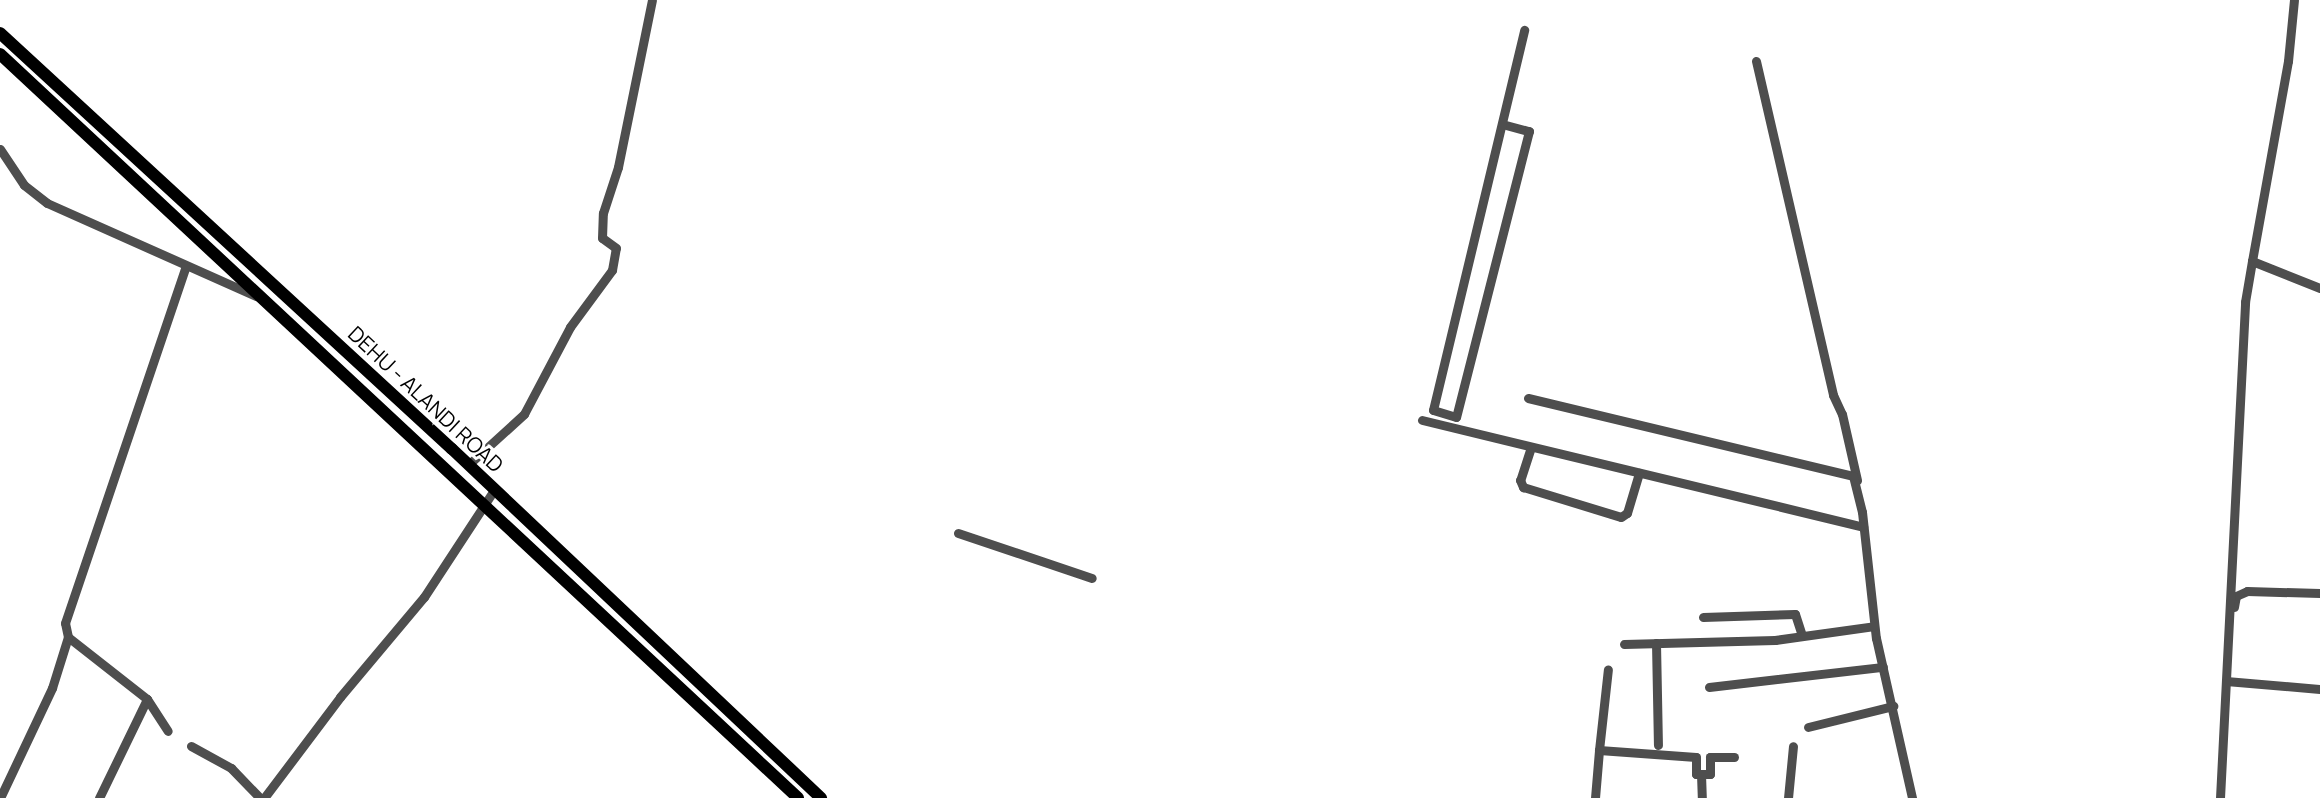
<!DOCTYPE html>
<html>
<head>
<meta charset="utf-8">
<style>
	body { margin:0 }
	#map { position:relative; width:2320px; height:798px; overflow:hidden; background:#fff; font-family:Manrope,sans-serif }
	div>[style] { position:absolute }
	.minor>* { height:9px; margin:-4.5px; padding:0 4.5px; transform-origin:4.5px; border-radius:4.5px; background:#4e4e4e }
	.major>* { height:12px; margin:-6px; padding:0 6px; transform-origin:6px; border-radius:6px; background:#000 }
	span { translate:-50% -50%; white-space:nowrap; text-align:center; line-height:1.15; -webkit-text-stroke:6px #fff; paint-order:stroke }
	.street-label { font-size:21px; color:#000 }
</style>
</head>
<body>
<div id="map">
	<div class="minor">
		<i style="left:1756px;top:61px;width:343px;rotate:77deg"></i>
		<i style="left:1833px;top:395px;width:21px;rotate:65deg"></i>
		<i style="left:1842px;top:414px;width:68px;rotate:77.2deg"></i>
		<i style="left:1502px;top:124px;width:28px;rotate:15deg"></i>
		<i style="left:1529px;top:131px;width:295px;rotate:104.3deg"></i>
		<i style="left:1456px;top:417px;width:24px;rotate:-163deg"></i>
		<i style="left:1433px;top:410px;width:391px;rotate:-76.5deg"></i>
		<i style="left:0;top:149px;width:43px;rotate:56.3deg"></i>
		<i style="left:24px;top:185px;width:29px;rotate:38deg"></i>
		<i style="left:47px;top:203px;width:229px;rotate:24deg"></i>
		<i style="left:2252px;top:261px;width:203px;rotate:-79.8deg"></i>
		<i style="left:2288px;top:61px;width:61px;rotate:-84.4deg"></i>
		<i style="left:1528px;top:398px;width:334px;rotate:13.5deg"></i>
		<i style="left:1853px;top:476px;width:37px;rotate:76deg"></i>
		<i style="left:1862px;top:512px;width:127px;rotate:83.7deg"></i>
		<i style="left:1876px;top:638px;width:164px;rotate:77.3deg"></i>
		<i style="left:1422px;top:420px;width:454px;rotate:13.6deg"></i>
		<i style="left:1531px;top:447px;width:35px;rotate:108deg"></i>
		<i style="left:1520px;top:480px;width:8px;rotate:67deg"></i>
		<i style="left:1523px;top:487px;width:102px;rotate:17deg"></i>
		<i style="left:1621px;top:517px;width:7px;rotate:-34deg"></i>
		<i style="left:1627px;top:513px;width:42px;rotate:-73.3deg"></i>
		<i style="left:468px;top:465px;width:76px;rotate:-42.3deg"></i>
		<i style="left:524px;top:414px;width:98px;rotate:-62.1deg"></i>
		<i style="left:570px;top:327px;width:71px;rotate:-53.6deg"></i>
		<i style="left:612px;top:270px;width:22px;rotate:-80deg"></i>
		<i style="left:616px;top:248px;width:17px;rotate:-144deg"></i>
		<i style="left:602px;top:238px;width:25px;rotate:-88deg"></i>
		<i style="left:603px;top:213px;width:48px;rotate:-71.9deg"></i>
		<i style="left:618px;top:167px;width:170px;rotate:-78.5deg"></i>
		<i style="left:958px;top:533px;width:141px;rotate:18.6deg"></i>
		<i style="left:2234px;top:607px;width:11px;rotate:-80deg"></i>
		<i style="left:2236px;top:596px;width:12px;rotate:-24deg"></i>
		<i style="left:2247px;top:591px;width:73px;rotate:1.6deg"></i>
		<i style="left:1703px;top:617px;width:92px;rotate:-1.9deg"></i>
		<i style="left:1795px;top:614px;width:23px;rotate:72deg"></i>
		<i style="left:68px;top:637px;width:100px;rotate:38.1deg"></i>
		<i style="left:147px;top:699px;width:38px;rotate:57deg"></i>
		<i style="left:1656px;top:643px;width:102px;rotate:88.9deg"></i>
		<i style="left:1624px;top:644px;width:151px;rotate:-1.5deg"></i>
		<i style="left:1775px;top:640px;width:100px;rotate:-8deg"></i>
		<i style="left:2226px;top:681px;width:94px;rotate:4.9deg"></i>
		<i style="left:1709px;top:687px;width:175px;rotate:-6.6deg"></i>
		<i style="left:1808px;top:727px;width:88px;rotate:-13.9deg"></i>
		<i style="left:191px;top:746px;width:46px;rotate:28.8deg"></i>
		<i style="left:231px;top:768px;width:42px;rotate:46deg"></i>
		<i style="left:1599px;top:750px;width:81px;rotate:-83.7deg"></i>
		<i style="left:1701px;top:774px;width:24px;rotate:88deg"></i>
		<i style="left:0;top:798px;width:122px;rotate:-64.7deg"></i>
		<i style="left:52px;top:688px;width:53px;rotate:-72.6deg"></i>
		<i style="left:68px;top:637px;width:14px;rotate:-102deg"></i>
		<i style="left:65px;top:623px;width:377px;rotate:-71.3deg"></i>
		<i style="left:99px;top:798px;width:110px;rotate:-64.1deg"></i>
		<i style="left:264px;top:798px;width:126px;rotate:-53deg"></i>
		<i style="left:340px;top:697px;width:131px;rotate:-50deg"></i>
		<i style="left:424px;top:597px;width:128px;rotate:-56.8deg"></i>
		<i style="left:1595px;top:798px;width:48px;rotate:-85.2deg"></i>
		<i style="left:1599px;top:750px;width:97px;rotate:4.1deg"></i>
		<i style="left:1696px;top:757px;width:17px;rotate:90deg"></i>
		<i style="left:1696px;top:774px;width:14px"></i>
		<i style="left:1710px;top:774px;width:17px;rotate:-90deg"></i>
		<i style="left:1710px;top:757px;width:24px"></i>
		<i style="left:1788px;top:798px;width:52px;rotate:-84.5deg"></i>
		<i style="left:2220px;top:798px;width:497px;rotate:-87.1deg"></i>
		<i style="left:2245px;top:302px;width:42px;rotate:-80.3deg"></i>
		<i style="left:2252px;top:261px;width:73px;rotate:21.7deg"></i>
	</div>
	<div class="major">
		<i style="left:0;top:33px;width:614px;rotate:42.63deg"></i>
		<i style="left:452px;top:449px;width:508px;rotate:43.4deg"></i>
		<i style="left:0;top:54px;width:1091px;rotate:42.99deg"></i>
	</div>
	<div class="street-label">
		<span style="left:426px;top:399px;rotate:43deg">DEHU - ALANDI ROAD</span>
	</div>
</div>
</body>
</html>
